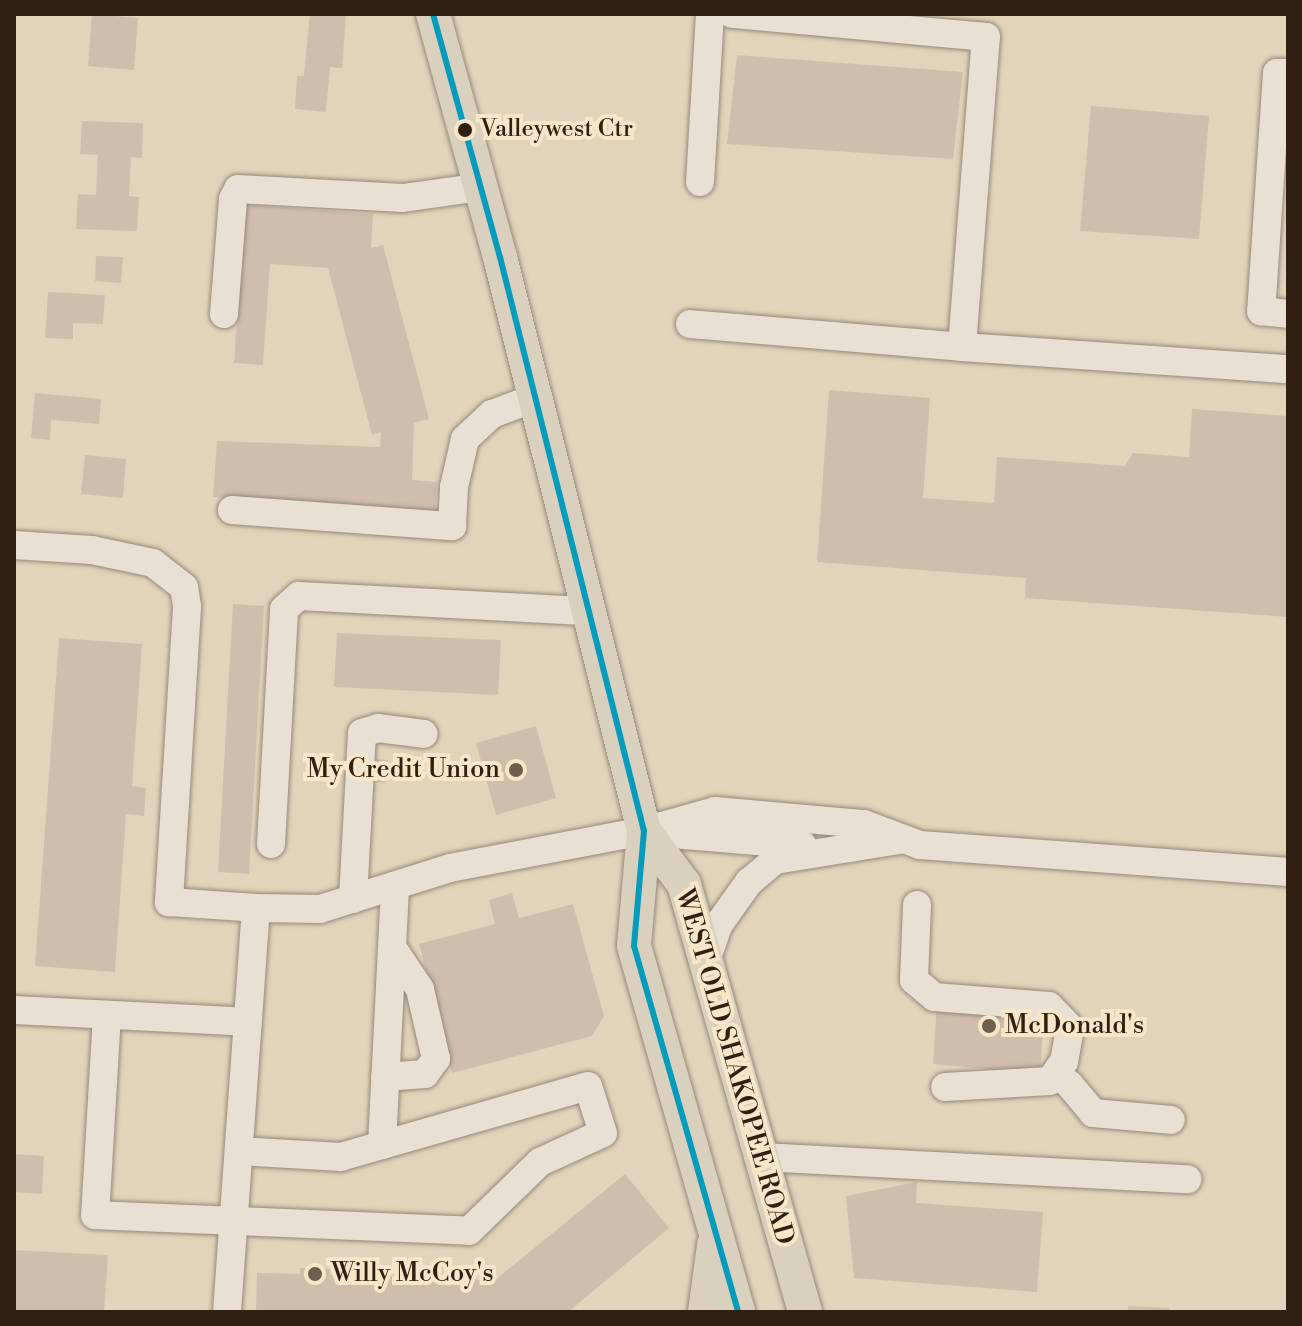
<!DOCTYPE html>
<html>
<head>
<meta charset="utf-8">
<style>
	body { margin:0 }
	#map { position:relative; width:1302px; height:1326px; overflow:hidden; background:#e2d4bb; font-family:"Libre Bodoni",serif }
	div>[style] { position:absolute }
	.building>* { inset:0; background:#d0bead }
	.roads { filter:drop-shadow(0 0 2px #948a7a) drop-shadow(0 0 2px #948a7a) }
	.minor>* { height:28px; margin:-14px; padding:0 14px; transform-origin:14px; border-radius:14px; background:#e7e0d3 }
	.major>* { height:34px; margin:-17px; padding:0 17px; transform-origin:17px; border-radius:17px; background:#dad0be }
	.bus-1>* { height:6px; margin:-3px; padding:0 3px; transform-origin:3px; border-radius:3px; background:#059bbb }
	.dots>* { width:22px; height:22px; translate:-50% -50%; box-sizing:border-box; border:4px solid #f7e6c8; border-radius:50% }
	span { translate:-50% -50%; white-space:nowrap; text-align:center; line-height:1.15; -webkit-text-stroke:8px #f7e6c8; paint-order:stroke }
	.bus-label { font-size:24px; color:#311f12 }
	.left { translate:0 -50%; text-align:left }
	.poi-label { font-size:26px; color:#311f12 }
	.right { translate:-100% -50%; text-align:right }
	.street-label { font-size:26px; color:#311f12 }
	.frame { position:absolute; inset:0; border:16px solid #311f12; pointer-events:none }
</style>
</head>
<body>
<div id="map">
	<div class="building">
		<i style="clip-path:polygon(92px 14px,138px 18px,134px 70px,88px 66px)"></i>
		<i style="clip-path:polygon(310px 14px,346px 15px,342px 68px,330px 67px,326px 112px,295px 109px,297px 76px,304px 76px)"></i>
		<i style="clip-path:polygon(737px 55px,963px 72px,953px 159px,727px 144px)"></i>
		<i style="clip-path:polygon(1091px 106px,1209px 116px,1199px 239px,1080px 231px)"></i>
		<i style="clip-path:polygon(82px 121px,143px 123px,142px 158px,131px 157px,129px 196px,139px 197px,137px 231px,76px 229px,78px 194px,96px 195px,98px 155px,80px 154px)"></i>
		<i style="clip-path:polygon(245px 205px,373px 214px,371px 248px,383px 245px,429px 419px,414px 423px,412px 480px,437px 482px,435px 514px,213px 497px,217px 441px,380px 447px,381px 432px,372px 435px,328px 268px,270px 264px,263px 365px,234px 363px)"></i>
		<i style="clip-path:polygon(96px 256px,123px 257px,121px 283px,95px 281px)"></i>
		<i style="clip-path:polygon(48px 292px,105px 295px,103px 324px,73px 323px,73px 339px,45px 338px)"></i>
		<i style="clip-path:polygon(829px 390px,930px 398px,923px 498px,994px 503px,997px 457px,1125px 466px,1133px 453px,1189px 457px,1192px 409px,1288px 416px,1288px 617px,1025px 598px,1026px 578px,817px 562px)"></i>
		<i style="clip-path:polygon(35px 393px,101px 399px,99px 424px,51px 420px,50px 440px,31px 438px)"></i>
		<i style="clip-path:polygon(85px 455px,126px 459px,123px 498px,81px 494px)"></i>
		<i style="clip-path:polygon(233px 604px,264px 606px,249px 874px,218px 872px)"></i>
		<i style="clip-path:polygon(337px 633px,501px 640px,498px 695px,334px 687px)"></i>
		<i style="clip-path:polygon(59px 638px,142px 644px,132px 786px,146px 788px,144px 816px,126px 814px,115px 972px,35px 966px)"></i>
		<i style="clip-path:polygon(536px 726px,556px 798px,496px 815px,476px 743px)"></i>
		<i style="clip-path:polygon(345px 757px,388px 760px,386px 783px,344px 781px)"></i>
		<i style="clip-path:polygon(512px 893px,519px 918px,573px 904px,604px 1016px,592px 1036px,452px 1073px,419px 944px,495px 924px,489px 900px)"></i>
		<i style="clip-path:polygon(937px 1001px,1044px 1010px,1040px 1074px,933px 1064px)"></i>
		<i style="clip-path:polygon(14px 1154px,44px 1156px,42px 1194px,14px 1192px)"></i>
		<i style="clip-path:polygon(625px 1174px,669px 1228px,568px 1312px,256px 1312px,257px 1273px,300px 1274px,300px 1268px,330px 1269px,330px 1275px,474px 1278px,489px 1285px)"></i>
		<i style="clip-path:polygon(917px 1182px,916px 1203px,1043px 1212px,1037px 1292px,854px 1278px,846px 1196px)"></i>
		<i style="clip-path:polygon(14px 1250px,108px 1255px,104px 1312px,14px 1312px)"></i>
		<i style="clip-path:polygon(1128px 1306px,1169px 1308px,1169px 1312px,1128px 1312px)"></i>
	</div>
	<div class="roads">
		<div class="minor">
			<i style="left:1288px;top:73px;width:11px;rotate:180deg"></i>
			<i style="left:1277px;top:73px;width:239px;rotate:93.8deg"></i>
			<i style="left:1261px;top:311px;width:27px;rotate:6deg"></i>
			<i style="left:700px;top:182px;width:168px;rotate:-86.6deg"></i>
			<i style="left:224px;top:314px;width:115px;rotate:-85.5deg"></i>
			<i style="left:233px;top:199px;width:11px;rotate:-63deg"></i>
			<i style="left:238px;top:189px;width:165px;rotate:3.1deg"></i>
			<i style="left:403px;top:198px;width:79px;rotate:-8deg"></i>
			<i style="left:690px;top:324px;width:273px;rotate:4.8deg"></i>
			<i style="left:962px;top:347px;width:311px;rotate:-85.6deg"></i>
			<i style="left:986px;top:37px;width:255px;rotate:-174.8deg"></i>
			<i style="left:962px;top:347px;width:327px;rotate:3.9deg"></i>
			<i style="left:232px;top:510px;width:221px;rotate:4.2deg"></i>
			<i style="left:452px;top:526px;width:39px;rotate:-87deg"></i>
			<i style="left:454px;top:487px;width:49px;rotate:-77.1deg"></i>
			<i style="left:465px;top:439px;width:37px;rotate:-43deg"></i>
			<i style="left:492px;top:414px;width:46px;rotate:-20.4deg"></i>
			<i style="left:14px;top:545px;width:78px;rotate:3.7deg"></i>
			<i style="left:92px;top:550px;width:62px;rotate:12deg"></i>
			<i style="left:153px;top:563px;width:39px;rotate:38deg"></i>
			<i style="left:184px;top:587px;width:20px;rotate:81deg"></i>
			<i style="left:187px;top:607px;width:296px;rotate:93.5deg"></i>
			<i style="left:169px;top:902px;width:87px;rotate:3.9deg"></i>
			<i style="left:660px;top:833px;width:143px;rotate:4.8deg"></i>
			<i style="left:271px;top:844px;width:235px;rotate:-86.8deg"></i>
			<i style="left:284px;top:609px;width:20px;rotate:-41deg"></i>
			<i style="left:299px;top:596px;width:290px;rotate:3deg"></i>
			<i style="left:353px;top:899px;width:166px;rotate:-86.9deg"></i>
			<i style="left:362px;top:733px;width:17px;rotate:-17deg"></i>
			<i style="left:378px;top:728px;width:46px;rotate:7.4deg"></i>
			<i style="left:917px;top:905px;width:75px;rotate:92.3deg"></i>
			<i style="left:914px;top:980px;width:26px;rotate:40deg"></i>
			<i style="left:934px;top:997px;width:115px;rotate:4.5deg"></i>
			<i style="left:1049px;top:1006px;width:30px;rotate:46deg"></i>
			<i style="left:1070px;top:1028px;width:34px;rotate:100deg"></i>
			<i style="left:1064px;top:1061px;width:24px;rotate:125deg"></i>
			<i style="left:1050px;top:1081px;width:105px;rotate:176.7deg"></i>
			<i style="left:706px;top:961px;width:39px;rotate:-71deg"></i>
			<i style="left:719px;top:924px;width:52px;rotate:-54.5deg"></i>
			<i style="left:749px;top:882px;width:34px;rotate:-40deg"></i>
			<i style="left:775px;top:860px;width:126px;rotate:-9.2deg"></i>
			<i style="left:14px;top:1010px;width:234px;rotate:2.9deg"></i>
			<i style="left:107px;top:1015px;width:200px;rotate:93.4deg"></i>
			<i style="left:95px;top:1215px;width:374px;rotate:2.4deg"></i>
			<i style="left:469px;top:1231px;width:99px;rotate:-44.2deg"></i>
			<i style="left:540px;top:1162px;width:69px;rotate:-24.7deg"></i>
			<i style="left:603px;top:1133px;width:49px;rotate:-107.7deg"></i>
			<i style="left:588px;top:1086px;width:258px;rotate:164deg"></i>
			<i style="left:340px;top:1157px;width:101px;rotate:-176.6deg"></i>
			<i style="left:385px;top:1077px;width:40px;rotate:-4.3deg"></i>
			<i style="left:425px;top:1074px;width:19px;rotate:-54deg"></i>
			<i style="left:436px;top:1059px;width:72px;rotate:-102.9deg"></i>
			<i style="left:420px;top:989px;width:50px;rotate:-123.7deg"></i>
			<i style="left:1069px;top:1084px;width:38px;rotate:50deg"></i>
			<i style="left:1093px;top:1113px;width:78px;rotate:5.1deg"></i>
			<i style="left:382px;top:1145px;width:258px;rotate:-87.1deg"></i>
			<i style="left:761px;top:1157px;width:427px;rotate:3deg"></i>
			<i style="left:227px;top:1312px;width:405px;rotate:-85.9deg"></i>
			<i style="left:256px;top:908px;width:64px;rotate:0.9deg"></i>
			<i style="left:320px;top:909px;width:136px;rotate:-17.5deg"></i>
			<i style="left:450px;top:868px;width:197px;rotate:-10.8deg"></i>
			<i style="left:644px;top:831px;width:74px;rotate:-15.7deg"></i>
			<i style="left:715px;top:811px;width:150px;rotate:5deg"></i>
			<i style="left:864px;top:824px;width:60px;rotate:20.6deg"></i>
			<i style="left:920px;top:845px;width:369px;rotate:4.2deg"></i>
		</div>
		<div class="major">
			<i style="left:433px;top:14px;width:252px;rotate:74.6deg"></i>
			<i style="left:500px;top:257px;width:592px;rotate:75.92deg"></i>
			<i style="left:644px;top:831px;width:115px;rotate:95deg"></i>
			<i style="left:634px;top:946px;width:380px;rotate:74.1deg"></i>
			<i style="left:644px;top:831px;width:66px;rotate:53deg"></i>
			<i style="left:684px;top:884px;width:445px;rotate:74.2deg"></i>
			<i style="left:705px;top:1312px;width:68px;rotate:-82.3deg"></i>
		</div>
	</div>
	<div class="bus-1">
		<i style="left:433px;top:14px;width:252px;rotate:74.6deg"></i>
		<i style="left:500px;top:257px;width:592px;rotate:75.92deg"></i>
		<i style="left:644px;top:831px;width:115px;rotate:95deg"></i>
		<i style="left:634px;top:946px;width:380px;rotate:74.1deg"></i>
	</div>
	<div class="dots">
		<i style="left:465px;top:130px;background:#311f12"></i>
		<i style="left:516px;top:770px;background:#6f5e4d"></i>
		<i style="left:989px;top:1026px;background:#6f5e4d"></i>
		<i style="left:315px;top:1274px;background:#6f5e4d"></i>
	</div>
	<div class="bus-label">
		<span class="left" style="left:480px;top:130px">Valleywest Ctr</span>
	</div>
	<div class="poi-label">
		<span class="right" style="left:500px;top:770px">My Credit Union</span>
		<span class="left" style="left:1005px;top:1026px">McDonald's</span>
		<span class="left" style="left:331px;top:1274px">Willy McCoy's</span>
	</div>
	<div class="street-label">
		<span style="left:734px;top:1067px;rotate:74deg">WEST OLD SHAKOPEE ROAD</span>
	</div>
	<div class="frame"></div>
</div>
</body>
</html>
